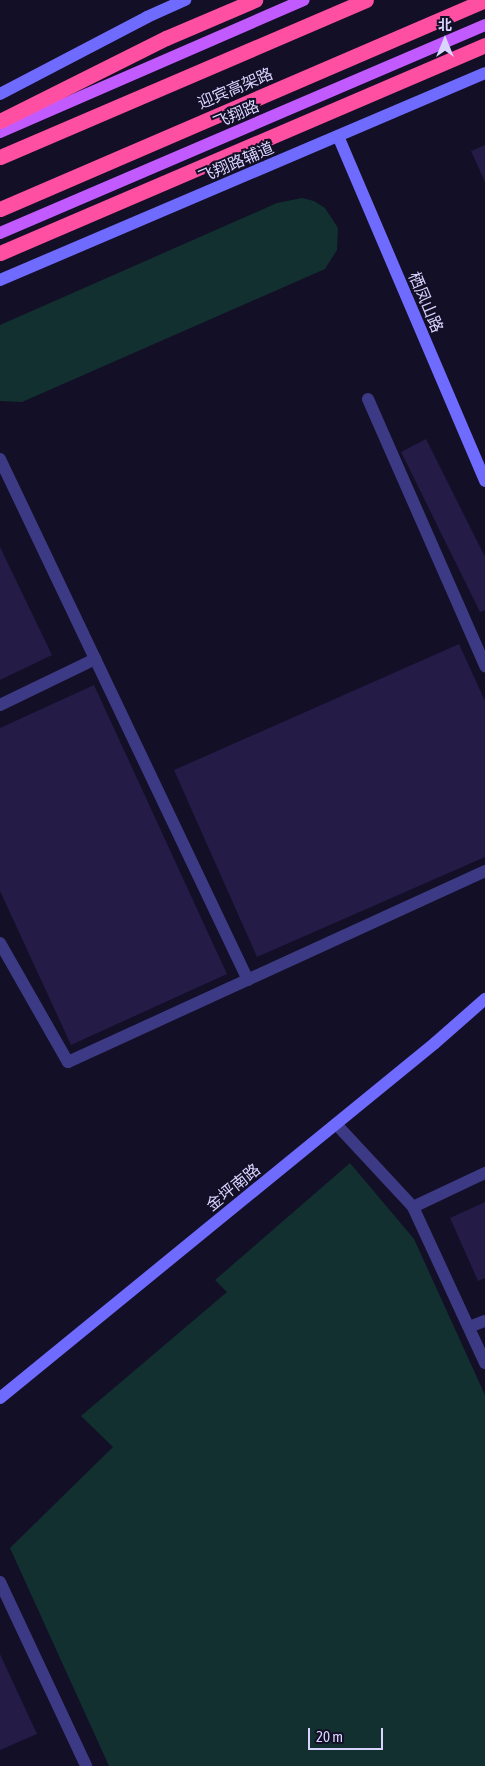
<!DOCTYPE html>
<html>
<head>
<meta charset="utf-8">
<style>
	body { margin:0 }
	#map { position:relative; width:485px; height:1766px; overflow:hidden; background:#130f26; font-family:"Asap Condensed","Noto Sans SC",sans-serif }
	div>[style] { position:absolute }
	.green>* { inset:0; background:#12302f }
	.building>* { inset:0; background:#241b47 }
	.street>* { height:12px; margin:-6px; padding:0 6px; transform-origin:6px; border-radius:6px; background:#3d3a85 }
	.secondary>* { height:12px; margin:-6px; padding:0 6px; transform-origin:6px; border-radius:6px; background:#6f6bff }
	.primary>* { height:12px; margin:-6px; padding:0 6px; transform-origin:6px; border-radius:6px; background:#c25bff }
	.highway>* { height:15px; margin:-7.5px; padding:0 7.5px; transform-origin:7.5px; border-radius:7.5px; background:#ff4fa3 }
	span { translate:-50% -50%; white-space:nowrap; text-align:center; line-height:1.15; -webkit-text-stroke:4px #130f26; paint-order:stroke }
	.street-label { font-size:16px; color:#d9d4ff }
	.north { position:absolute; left:420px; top:15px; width:50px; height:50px; -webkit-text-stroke:4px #130f26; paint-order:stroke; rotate:0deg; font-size:14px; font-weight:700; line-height:20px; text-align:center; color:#d9d4ff }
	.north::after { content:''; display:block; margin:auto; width:18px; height:22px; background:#d9d4ff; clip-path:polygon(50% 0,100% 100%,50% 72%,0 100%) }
	.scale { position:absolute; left:308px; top:1728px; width:75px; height:22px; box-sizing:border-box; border:2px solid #d9d4ff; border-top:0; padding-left:6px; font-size:15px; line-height:18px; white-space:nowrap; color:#d9d4ff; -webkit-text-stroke:4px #130f26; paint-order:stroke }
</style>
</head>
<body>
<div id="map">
	<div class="green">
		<i style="clip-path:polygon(302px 198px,314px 201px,325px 208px,338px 228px,337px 250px,325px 269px,22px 402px,0 401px,0 325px,277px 203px)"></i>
		<i style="clip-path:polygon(350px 1163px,414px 1239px,485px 1395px,485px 1766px,109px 1766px,10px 1548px,113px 1447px,81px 1416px,227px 1292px,215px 1280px)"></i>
	</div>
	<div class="building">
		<i style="clip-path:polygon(485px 145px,485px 182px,471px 151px)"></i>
		<i style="clip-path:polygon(426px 439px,485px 557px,485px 610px,480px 612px,401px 452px)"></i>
		<i style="clip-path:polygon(0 547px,52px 655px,0 680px)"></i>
		<i style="clip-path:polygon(459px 644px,485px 701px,485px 857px,257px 957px,174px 770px)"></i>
		<i style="clip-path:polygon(94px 685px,227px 974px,71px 1045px,0 891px,0 728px)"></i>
		<i style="clip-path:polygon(485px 1202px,485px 1278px,478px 1281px,450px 1218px)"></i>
		<i style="clip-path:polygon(0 1654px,37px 1734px,0 1750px)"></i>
	</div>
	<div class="street">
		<i style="left:368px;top:399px;width:292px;rotate:66.3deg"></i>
		<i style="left:0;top:459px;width:577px;rotate:64.55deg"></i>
		<i style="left:0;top:705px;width:106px;rotate:-25.8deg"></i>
		<i style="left:0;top:943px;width:137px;rotate:60.3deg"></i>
		<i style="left:68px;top:1062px;width:459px;rotate:-24.6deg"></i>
		<i style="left:336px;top:1124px;width:113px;rotate:47.1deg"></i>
		<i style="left:413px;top:1207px;width:172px;rotate:65.2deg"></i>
		<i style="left:413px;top:1207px;width:80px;rotate:-25.3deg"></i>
		<i style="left:469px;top:1327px;width:17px;rotate:-21deg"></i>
		<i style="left:0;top:1582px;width:203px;rotate:64.9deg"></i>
	</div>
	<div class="secondary">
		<i style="left:0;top:94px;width:166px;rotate:-27.6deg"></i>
		<i style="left:147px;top:17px;width:42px;rotate:-24.1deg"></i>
		<i style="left:338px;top:136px;width:375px;rotate:66.9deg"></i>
		<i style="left:0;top:280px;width:527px;rotate:-23.11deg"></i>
		<i style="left:0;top:1398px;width:561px;rotate:-39.22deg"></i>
		<i style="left:435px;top:1043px;width:67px;rotate:-41.3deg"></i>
	</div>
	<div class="primary">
		<i style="left:0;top:132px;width:331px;rotate:-23.5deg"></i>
		<i style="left:0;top:233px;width:528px;rotate:-23.21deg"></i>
	</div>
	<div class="highway">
		<i style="left:0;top:121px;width:186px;rotate:-26.6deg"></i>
		<i style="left:166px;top:38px;width:97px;rotate:-23.1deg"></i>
		<i style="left:0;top:157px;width:398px;rotate:-23.2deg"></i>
		<i style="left:0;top:209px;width:528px;rotate:-23.31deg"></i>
		<i style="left:0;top:253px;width:528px;rotate:-23.21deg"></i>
	</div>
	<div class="street-label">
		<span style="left:235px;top:88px;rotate:-23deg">迎宾高架路</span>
		<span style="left:236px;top:114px;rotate:-23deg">飞翔路</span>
		<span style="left:236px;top:162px;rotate:-23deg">飞翔路辅道</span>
		<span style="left:426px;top:302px;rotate:67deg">栖凤山路</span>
		<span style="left:233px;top:1187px;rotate:-39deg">金坪南路</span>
	</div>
	<div class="north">北</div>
	<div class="scale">20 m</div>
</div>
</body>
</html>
